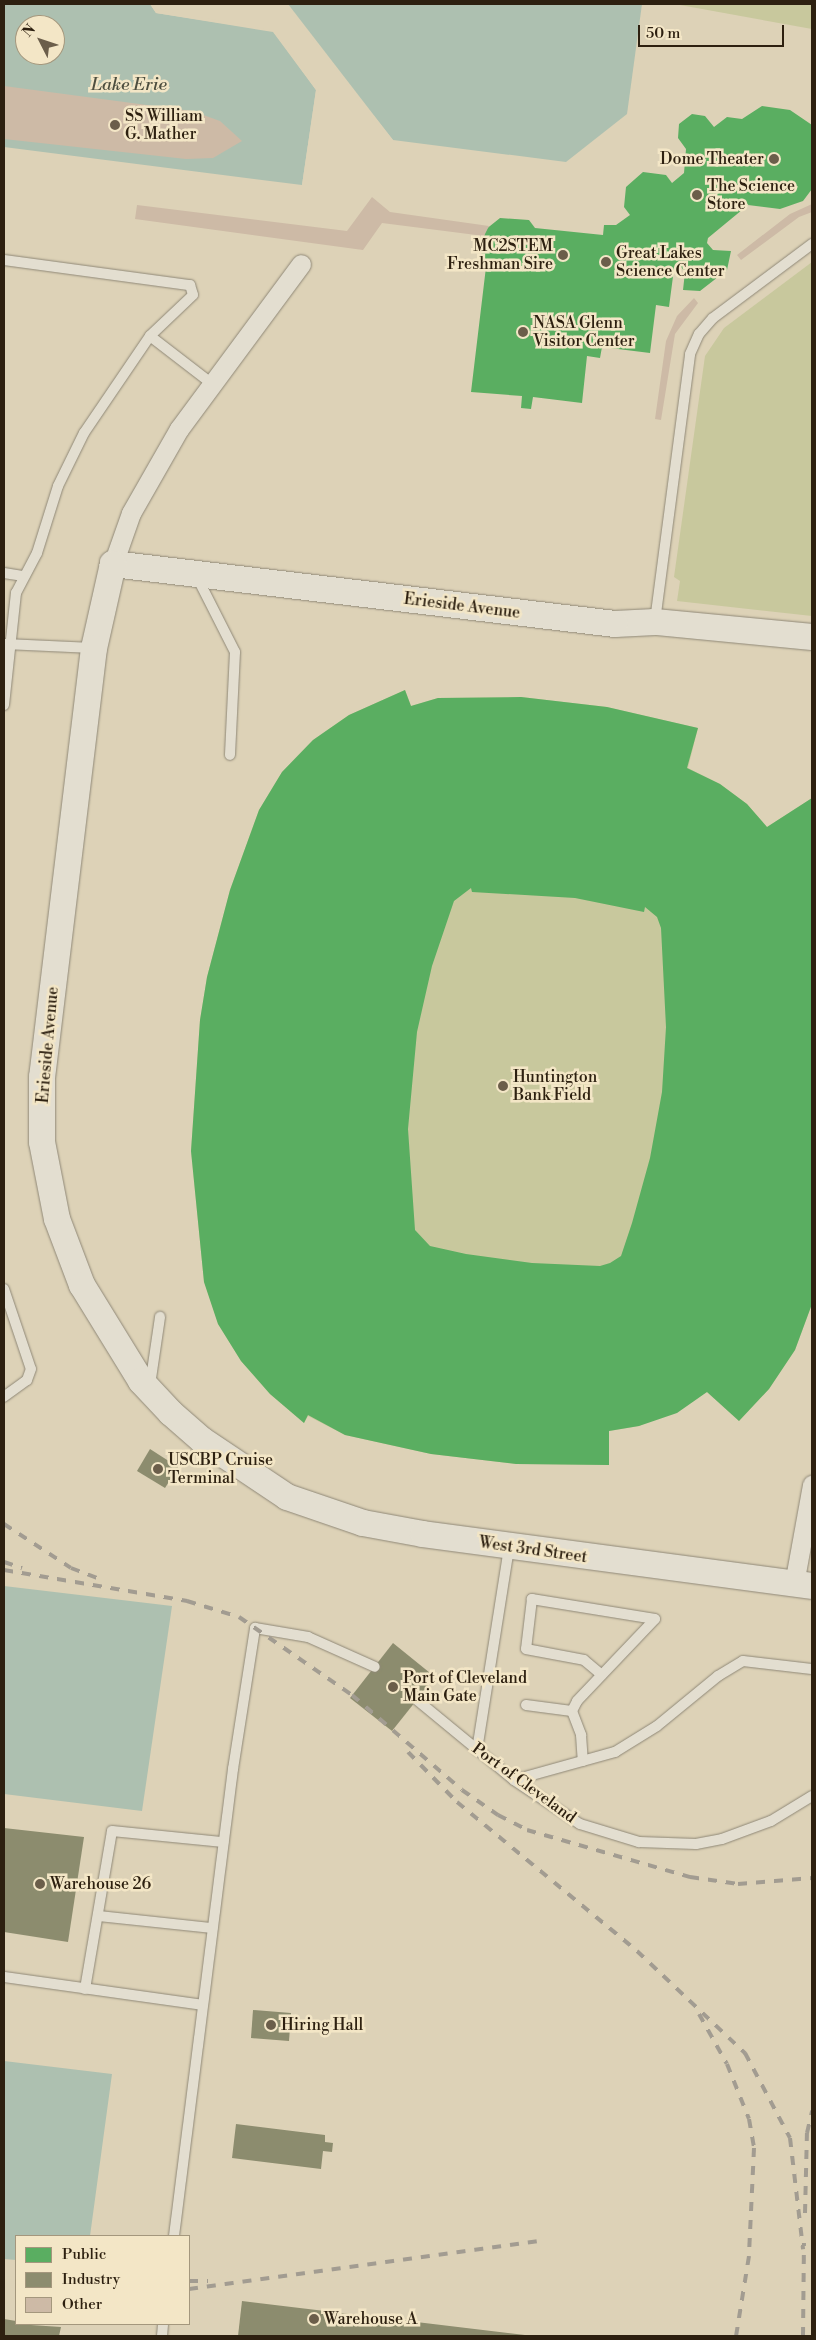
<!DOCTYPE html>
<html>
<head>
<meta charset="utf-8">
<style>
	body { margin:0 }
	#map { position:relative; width:816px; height:2340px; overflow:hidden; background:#ddd2b7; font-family:"Libre Bodoni",serif }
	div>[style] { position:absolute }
	.green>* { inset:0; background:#c8c89d }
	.water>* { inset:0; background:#adc0b0 }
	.pier>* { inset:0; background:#ddd2b7 }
	.public>* { inset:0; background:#5aae61 }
	.industry>* { inset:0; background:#8c8c6e }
	.building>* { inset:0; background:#cdbaa6 }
	.roads { filter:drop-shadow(0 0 1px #8f8877) drop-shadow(0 0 1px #8f8877) }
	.lane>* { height:10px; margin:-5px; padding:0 5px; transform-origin:5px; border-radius:5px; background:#e3ded0 }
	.street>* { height:19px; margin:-9.5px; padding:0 9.5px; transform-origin:9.5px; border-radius:9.5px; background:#e3ded0 }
	.secondary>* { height:26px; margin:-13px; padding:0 13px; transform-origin:13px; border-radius:13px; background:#e3ded0 }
	.rail>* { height:4px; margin-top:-2px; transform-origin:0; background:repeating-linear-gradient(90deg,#a29c91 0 9px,transparent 0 18px) }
	.dots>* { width:14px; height:14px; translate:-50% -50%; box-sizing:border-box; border:2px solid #f3e6c6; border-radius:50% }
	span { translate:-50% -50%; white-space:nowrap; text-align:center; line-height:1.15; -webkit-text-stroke:5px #f3e6c6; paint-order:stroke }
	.poi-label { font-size:16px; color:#2d2010 }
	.left { translate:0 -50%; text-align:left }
	.right { translate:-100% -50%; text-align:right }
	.street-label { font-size:16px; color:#2d2010 }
	.water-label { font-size:18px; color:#4d4e3f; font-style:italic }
	.frame { position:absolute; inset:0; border:5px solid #2d2010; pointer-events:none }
	.legend { position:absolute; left:15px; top:2235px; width:175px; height:90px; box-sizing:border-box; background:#f3e6c6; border:1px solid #a4977d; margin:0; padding:6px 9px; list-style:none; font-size:15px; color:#2d2010 }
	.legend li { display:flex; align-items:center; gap:10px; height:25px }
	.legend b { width:25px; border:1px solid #a4977d }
	.north { position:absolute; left:15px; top:15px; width:50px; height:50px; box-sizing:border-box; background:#f3e6c6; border:1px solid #a4977d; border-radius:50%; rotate:311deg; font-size:14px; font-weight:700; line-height:20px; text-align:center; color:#2d2010 }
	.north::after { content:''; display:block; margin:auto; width:18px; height:22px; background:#6b5e4a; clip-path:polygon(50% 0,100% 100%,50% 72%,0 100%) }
	.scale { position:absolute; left:638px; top:25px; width:146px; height:22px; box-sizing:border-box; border:2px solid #2d2010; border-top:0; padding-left:6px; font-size:15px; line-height:18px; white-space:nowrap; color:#2d2010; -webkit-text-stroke:4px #f3e6c6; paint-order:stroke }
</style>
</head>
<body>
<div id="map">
	<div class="green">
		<i style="clip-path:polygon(678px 4px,812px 4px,812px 29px,680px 5px)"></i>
		<i style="clip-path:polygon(812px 262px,812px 616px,677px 601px,680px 581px,674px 577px,705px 356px,724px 328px)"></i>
		<i style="clip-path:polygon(405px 690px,411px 706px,438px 698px,521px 697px,607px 707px,698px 728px,688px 768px,720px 784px,747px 804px,767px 827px,812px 798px,812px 1304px,795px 1350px,769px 1389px,739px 1421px,707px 1392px,639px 1426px,609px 1431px,609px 1465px,516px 1464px,431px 1454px,345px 1435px,308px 1416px,304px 1423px,270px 1394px,241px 1361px,218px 1324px,204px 1282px,191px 1151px,200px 1020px,207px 977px,230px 890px,259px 810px,282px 772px,313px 740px,349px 715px)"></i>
	</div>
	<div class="water">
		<i style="clip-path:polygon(evenodd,4px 4px,150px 4px,156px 13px,273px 31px,316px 90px,302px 185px,4px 147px,4px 4px,25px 25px,55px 25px,55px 55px,25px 55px,25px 25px)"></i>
		<i style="clip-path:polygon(288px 4px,642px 4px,627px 114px,566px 162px,393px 140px)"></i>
		<i style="clip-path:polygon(4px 1586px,172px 1606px,142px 1811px,4px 1794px)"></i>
		<i style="clip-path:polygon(4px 2061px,112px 2074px,90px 2236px,16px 2236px,16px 2260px,4px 2259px)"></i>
	</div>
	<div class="pier">
		<i style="clip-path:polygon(150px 4px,158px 10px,275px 30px,319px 90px,304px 185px,302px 185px,316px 90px,273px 32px,156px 13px)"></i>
		<i style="clip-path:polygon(285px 4px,393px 140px,391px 142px,286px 5px)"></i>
	</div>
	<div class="public">
		<i style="clip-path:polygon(762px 106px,790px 110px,812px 125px,812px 189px,803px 201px,780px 209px,748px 205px,708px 238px,707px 243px,713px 250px,731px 251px,727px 270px,700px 291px,683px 290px,685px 272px,681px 267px,674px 269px,669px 307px,656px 305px,650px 353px,602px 347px,600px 358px,587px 356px,582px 403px,533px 397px,531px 409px,521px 408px,522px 396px,471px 392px,486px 267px,481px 256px,485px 230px,500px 218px,529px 220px,535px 228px,603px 235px,604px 225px,616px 225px,630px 215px,624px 207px,626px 187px,643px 172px,666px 175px,672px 183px,684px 173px,686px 149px,678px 138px,679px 124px,692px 114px,705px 116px,714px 127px,727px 117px,742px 119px)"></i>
		<i style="clip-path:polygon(evenodd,405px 690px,411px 706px,438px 698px,521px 697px,607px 707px,698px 728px,687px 768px,720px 784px,747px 804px,767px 827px,812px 798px,812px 1304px,795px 1350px,769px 1389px,739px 1421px,707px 1392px,677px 1413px,639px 1426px,609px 1431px,609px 1465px,516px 1464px,431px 1454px,345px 1435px,308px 1415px,304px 1423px,270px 1394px,241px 1361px,218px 1324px,204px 1282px,191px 1151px,200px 1020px,207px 977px,230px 890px,259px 810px,282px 772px,313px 740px,349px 715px,405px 690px,471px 888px,472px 892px,575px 898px,644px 912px,645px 907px,657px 917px,661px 928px,666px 1027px,662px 1092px,650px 1158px,632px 1223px,621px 1256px,610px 1263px,600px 1266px,532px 1263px,466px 1254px,430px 1246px,415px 1230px,408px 1129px,417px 1032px,432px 966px,454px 901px,471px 888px)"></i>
	</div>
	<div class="industry">
		<i style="clip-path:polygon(150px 1449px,178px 1467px,165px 1488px,137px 1471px)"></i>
		<i style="clip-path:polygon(393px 1643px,435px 1677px,392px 1731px,350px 1698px)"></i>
		<i style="clip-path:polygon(4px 1828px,84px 1837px,68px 1942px,4px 1932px)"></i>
		<i style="clip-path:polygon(253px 2010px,291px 2013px,289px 2041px,251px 2038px)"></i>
		<i style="clip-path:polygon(236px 2124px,325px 2135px,325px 2142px,333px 2143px,332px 2152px,323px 2151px,321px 2169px,232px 2158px)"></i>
		<i style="clip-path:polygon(242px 2301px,525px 2335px,525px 2336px,238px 2336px)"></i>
		<i style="clip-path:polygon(4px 2319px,16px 2321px,16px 2324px,61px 2327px,59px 2336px,4px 2336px)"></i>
	</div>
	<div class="building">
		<i style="clip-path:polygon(4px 86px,192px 111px,220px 121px,242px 141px,213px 158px,186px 159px,4px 139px)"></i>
		<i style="clip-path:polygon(372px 197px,390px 212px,489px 226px,484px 236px,382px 223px,363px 250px,135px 219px,137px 205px,347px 231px)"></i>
		<i style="clip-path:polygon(812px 204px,812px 212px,799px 217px,741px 260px,737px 255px,790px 214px)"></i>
		<i style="clip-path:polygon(694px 298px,698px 303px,675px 334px,661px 420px,655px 419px,666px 341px,677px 316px)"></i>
	</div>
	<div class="roads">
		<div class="lane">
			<i style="left:4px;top:260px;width:188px;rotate:7.7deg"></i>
			<i style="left:190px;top:285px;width:10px;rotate:73deg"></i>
			<i style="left:193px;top:295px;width:59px;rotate:136.4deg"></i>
			<i style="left:4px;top:573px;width:20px;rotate:9deg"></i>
			<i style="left:197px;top:577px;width:84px;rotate:63.1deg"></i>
			<i style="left:235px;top:652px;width:103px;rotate:92.8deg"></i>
			<i style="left:655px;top:621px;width:269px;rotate:-82.5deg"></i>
			<i style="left:690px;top:354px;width:22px;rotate:-66deg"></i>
			<i style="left:699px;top:334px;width:21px;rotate:-49deg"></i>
			<i style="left:713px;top:318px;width:124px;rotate:-36.8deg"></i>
			<i style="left:5px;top:644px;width:88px;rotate:2.6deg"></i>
			<i style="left:4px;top:705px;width:113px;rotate:-83.9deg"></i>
			<i style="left:16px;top:593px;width:45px;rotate:-62.3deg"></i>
			<i style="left:37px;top:553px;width:70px;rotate:-72.6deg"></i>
			<i style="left:58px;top:486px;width:59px;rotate:-63.9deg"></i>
			<i style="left:84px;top:433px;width:117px;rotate:-55.8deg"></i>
			<i style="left:150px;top:336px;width:77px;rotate:37.6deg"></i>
			<i style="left:4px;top:1289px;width:84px;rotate:71.4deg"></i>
			<i style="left:31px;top:1369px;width:12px;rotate:110deg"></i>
			<i style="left:27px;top:1380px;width:29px;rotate:144deg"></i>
			<i style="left:150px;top:1385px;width:69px;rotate:-81.6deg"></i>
			<i style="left:417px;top:1700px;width:126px;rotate:39.5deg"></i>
			<i style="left:514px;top:1780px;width:79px;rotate:33.7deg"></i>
			<i style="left:580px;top:1824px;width:62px;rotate:17deg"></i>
			<i style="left:639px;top:1842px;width:57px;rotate:2deg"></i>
			<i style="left:696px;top:1844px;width:26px;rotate:-11deg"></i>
			<i style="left:722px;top:1839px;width:52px;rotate:-20.2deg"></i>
			<i style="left:771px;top:1821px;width:48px;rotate:-31.4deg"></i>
			<i style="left:526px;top:1705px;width:46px;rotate:7.4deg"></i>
			<i style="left:572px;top:1711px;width:26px;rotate:69deg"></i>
			<i style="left:581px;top:1735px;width:26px;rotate:86deg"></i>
			<i style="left:572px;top:1711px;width:11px;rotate:-63deg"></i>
			<i style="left:577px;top:1701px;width:113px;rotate:-46.4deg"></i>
			<i style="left:655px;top:1619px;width:125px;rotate:-170.8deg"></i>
			<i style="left:532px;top:1599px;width:50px;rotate:96.8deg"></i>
			<i style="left:526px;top:1649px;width:59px;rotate:10.7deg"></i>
			<i style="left:584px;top:1660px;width:23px;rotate:40deg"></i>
			<i style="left:477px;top:1750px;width:206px;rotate:-81deg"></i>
			<i style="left:514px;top:1780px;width:105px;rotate:-15.5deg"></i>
			<i style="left:615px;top:1752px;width:49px;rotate:-31.8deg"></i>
			<i style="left:657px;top:1726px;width:79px;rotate:-39.3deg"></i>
			<i style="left:718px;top:1676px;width:29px;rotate:-31deg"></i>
			<i style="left:743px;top:1661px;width:69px;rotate:6.6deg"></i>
			<i style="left:99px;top:1916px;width:114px;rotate:6.1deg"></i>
			<i style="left:4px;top:1977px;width:200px;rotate:8deg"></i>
			<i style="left:85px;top:1989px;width:160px;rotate:-80.3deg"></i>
			<i style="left:112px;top:1831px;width:112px;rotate:5.7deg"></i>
			<i style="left:174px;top:2236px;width:471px;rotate:-82.8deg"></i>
			<i style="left:233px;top:1769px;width:143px;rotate:-81.1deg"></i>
			<i style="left:255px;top:1628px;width:54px;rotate:9.6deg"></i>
			<i style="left:308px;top:1637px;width:73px;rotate:24.1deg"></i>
			<i style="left:162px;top:2336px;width:12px;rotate:-85deg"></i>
		</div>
		<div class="street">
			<i style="left:113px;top:564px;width:54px;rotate:-70.6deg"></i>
			<i style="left:131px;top:513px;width:97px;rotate:-60.3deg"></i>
			<i style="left:179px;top:429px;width:205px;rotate:-53.5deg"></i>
			<i style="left:794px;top:1584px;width:101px;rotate:-79.7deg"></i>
		</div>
		<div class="secondary">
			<i style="left:812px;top:637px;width:158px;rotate:-174.5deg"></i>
			<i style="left:655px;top:622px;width:40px;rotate:177.1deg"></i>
			<i style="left:615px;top:624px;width:506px;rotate:-173.18deg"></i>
			<i style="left:113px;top:564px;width:86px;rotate:102.7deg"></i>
			<i style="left:94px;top:648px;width:432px;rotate:96.9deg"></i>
			<i style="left:42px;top:1077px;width:65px;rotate:90deg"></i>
			<i style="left:42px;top:1142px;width:78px;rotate:79deg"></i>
			<i style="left:57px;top:1219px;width:71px;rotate:69.3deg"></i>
			<i style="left:82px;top:1285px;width:113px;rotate:58.4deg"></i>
			<i style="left:141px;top:1381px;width:44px;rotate:46.8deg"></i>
			<i style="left:171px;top:1413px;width:41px;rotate:41.1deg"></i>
			<i style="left:202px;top:1440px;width:102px;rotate:33.8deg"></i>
			<i style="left:287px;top:1497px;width:80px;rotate:18.9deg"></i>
			<i style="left:363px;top:1523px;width:61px;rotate:10.4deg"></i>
			<i style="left:423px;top:1534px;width:392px;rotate:7.6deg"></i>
		</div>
	</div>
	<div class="rail">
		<i style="left:4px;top:1524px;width:80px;rotate:33.3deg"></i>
		<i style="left:71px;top:1568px;width:34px;rotate:21deg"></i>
		<i style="left:4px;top:1562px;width:19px;rotate:18deg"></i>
		<i style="left:4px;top:1570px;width:186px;rotate:9.6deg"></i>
		<i style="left:187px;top:1601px;width:54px;rotate:17.1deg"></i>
		<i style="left:239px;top:1617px;width:137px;rotate:34.6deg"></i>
		<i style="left:352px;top:1695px;width:145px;rotate:40.8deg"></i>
		<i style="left:462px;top:1790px;width:44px;rotate:34.8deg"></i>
		<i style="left:498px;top:1815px;width:33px;rotate:27deg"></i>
		<i style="left:527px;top:1830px;width:170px;rotate:16.1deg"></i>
		<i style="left:690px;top:1877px;width:49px;rotate:8.3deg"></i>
		<i style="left:738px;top:1884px;width:74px;rotate:-4.6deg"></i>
		<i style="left:408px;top:1752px;width:70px;rotate:45.6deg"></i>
		<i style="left:457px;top:1802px;width:234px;rotate:39.6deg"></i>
		<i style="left:637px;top:1951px;width:149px;rotate:43.4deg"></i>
		<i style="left:745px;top:2053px;width:96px;rotate:62.1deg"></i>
		<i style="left:790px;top:2138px;width:112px;rotate:83.3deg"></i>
		<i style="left:699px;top:2014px;width:57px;rotate:60.8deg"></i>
		<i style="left:727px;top:2064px;width:59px;rotate:68.2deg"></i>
		<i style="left:749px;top:2119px;width:29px;rotate:80deg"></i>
		<i style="left:754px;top:2148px;width:108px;rotate:92.7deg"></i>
		<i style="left:749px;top:2256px;width:81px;rotate:99.2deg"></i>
		<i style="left:805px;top:2213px;width:80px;rotate:-88.6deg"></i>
		<i style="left:807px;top:2133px;width:23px;rotate:-77deg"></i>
		<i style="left:189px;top:2281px;width:19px"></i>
		<i style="left:189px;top:2289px;width:355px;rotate:-7.8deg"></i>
		<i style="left:803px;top:2336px;width:93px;rotate:-89.4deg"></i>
	</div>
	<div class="dots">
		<i style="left:115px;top:125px;background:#6b5e4a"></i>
		<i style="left:774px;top:159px;background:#6b5e4a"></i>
		<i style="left:697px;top:195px;background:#6b5e4a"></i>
		<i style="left:563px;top:255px;background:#6b5e4a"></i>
		<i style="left:606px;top:262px;background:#6b5e4a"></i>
		<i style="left:523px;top:332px;background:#6b5e4a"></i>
		<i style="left:503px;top:1086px;background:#6b5e4a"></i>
		<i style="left:158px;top:1469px;background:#6b5e4a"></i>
		<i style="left:393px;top:1687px;background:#6b5e4a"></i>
		<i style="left:40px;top:1884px;background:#6b5e4a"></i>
		<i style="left:271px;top:2025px;background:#6b5e4a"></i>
		<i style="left:314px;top:2319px;background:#6b5e4a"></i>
	</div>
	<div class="poi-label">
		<span class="left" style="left:125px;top:125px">SS William<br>G. Mather</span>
		<span class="right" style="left:764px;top:159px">Dome Theater</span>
		<span class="left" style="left:707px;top:195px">The Science<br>Store</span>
		<span class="right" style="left:553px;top:255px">MC2STEM<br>Freshman Sire</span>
		<span class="left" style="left:616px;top:262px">Great Lakes<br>Science Center</span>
		<span class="left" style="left:533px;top:332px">NASA Glenn<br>Visitor Center</span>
		<span class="left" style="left:513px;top:1086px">Huntington<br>Bank Field</span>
		<span class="left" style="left:168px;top:1469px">USCBP Cruise<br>Terminal</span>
		<span class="left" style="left:403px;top:1687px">Port of Cleveland<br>Main Gate</span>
		<span class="left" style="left:50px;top:1884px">Warehouse 26</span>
		<span class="left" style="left:281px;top:2025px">Hiring Hall</span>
		<span class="left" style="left:324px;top:2319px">Warehouse A</span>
	</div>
	<div class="street-label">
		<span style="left:462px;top:606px;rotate:7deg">Erieside Avenue</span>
		<span style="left:48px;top:1045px;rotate:-85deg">Erieside Avenue</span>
		<span style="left:533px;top:1550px;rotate:8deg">West 3rd Street</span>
		<span style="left:524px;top:1783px;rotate:36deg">Port of Cleveland</span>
	</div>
	<div class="water-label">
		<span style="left:129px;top:85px">Lake Erie</span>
	</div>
	<div class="frame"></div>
	<ul class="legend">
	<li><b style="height:14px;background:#5aae61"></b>Public</li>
	<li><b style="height:14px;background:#8c8c6e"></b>Industry</li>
	<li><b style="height:14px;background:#cdbaa6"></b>Other</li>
	</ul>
	<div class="north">N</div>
	<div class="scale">50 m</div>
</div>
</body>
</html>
